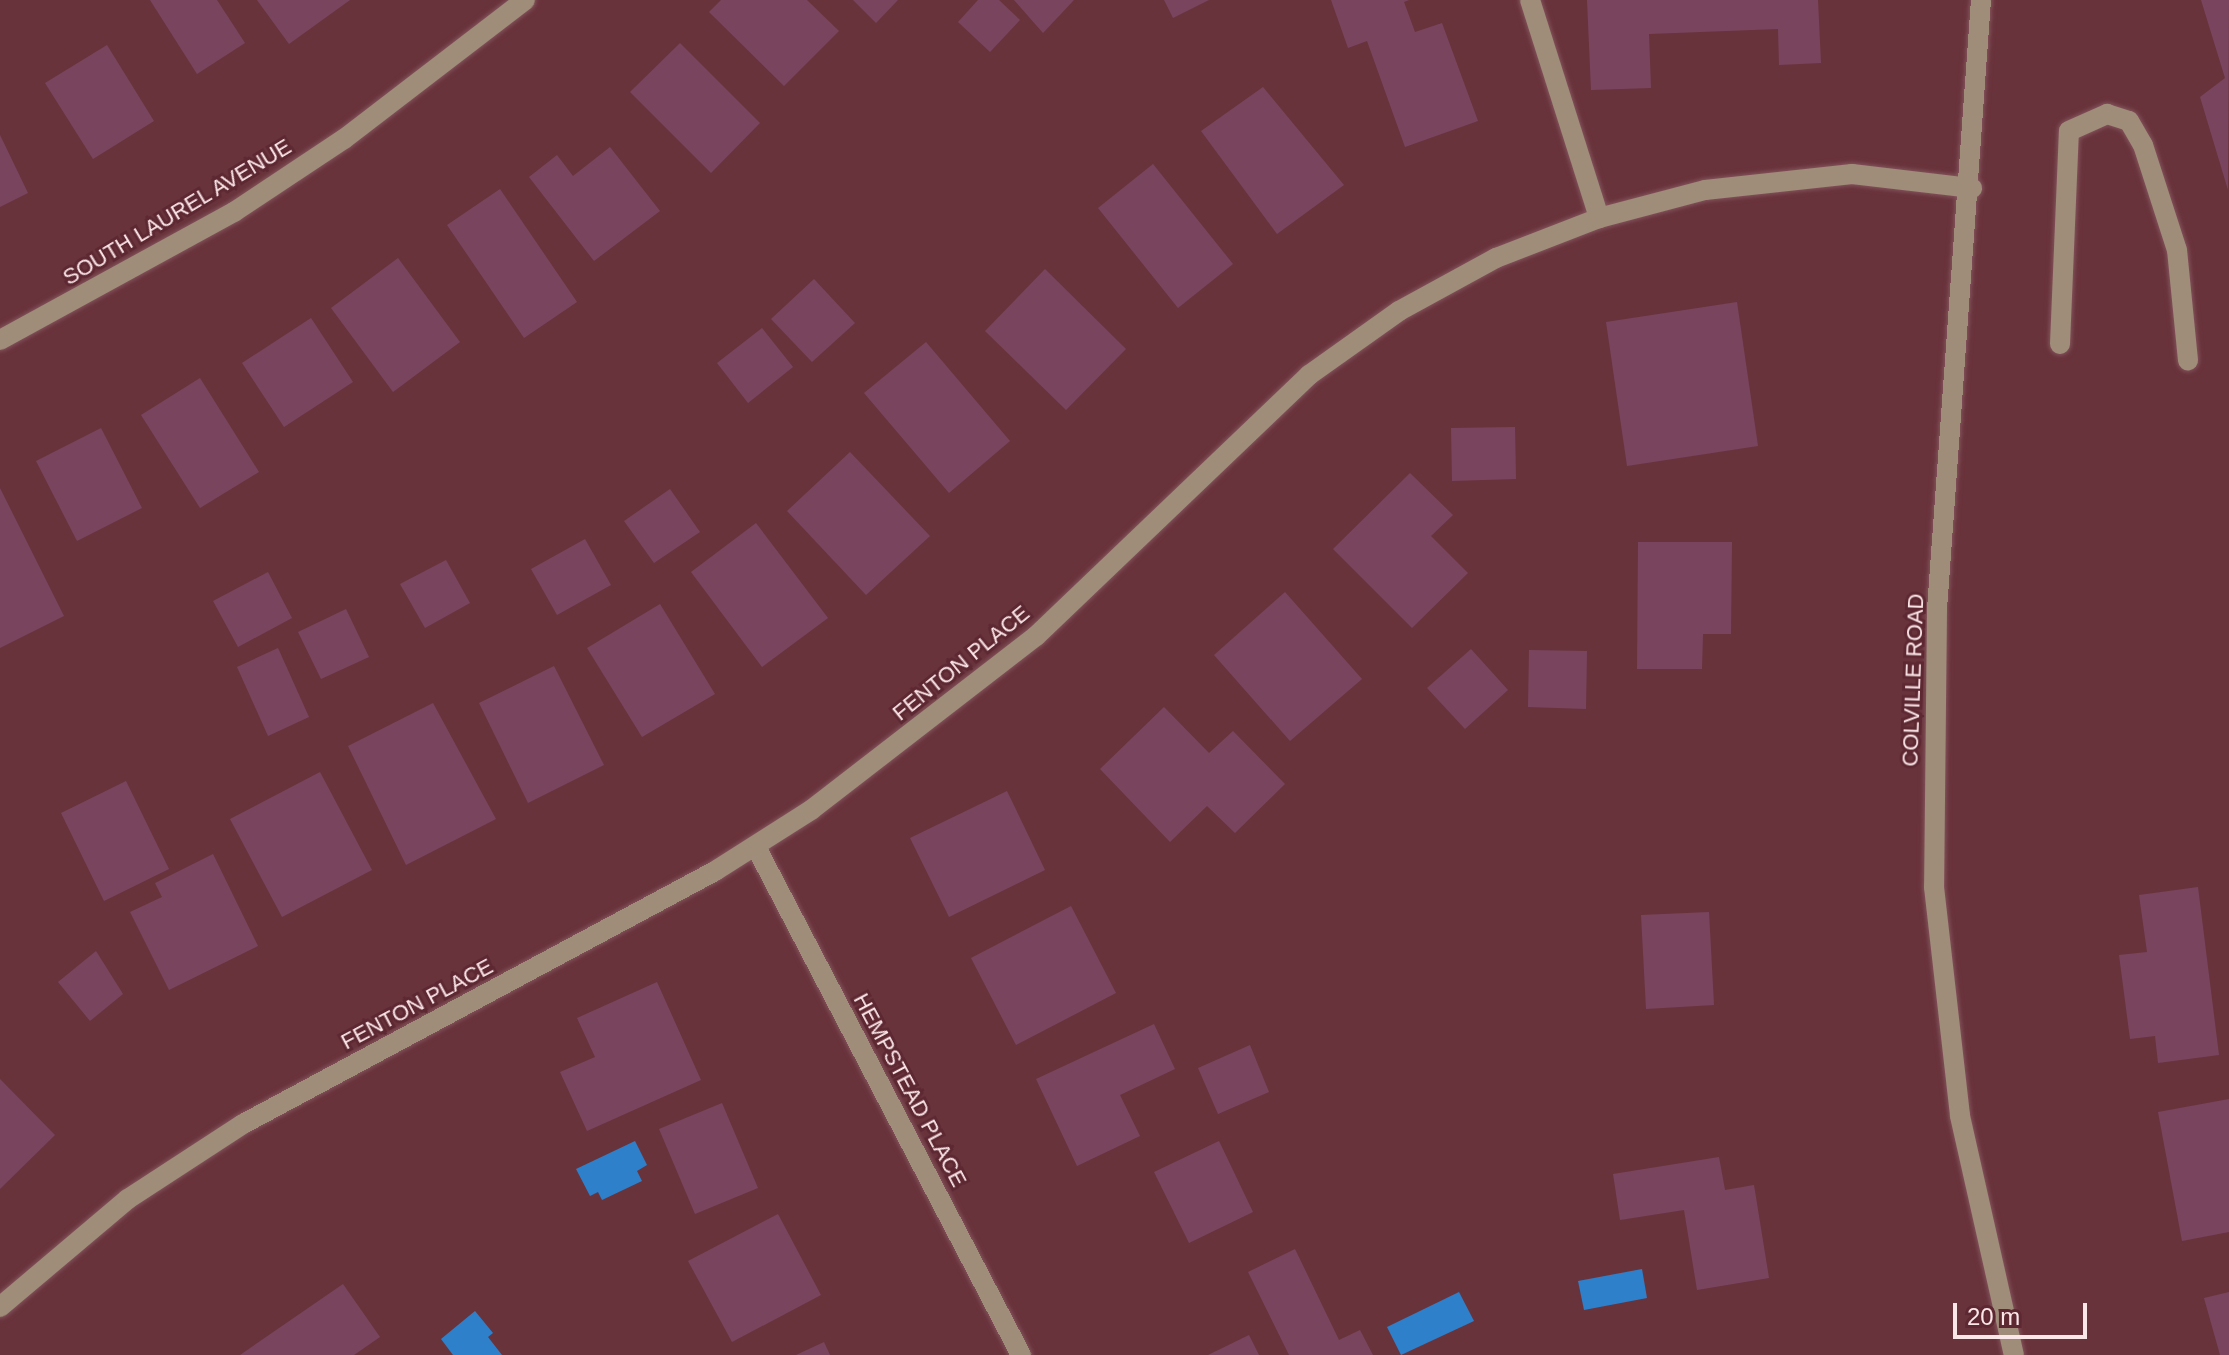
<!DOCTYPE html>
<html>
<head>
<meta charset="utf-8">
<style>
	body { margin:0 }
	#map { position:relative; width:2229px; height:1355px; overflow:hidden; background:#69333c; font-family:Arial,sans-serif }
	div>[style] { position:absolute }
	.water>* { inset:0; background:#2f80ca }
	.building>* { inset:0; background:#79455e }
	.roads { filter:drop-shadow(0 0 2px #83535b) drop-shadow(0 0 2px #83535b) }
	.minor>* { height:20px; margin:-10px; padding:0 10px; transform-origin:10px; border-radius:10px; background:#9f8d7a }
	span { translate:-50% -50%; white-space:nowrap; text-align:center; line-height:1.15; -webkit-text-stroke:6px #5d2832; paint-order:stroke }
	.street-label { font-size:22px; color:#fbe6e8 }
	.scale { position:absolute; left:1953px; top:1303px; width:134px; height:36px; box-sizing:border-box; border:4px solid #fbe6e8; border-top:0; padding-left:10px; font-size:24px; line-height:28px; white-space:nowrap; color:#fbe6e8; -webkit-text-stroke:6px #5d2832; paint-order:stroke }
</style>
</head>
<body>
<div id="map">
	<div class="water">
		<i style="clip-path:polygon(635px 1141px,647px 1165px,637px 1171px,642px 1181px,602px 1200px,598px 1192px,590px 1196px,576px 1169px)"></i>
		<i style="clip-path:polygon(1642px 1269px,1647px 1298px,1584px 1310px,1578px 1281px)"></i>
		<i style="clip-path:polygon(1459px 1292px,1474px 1321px,1401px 1355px,1387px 1327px)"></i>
		<i style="clip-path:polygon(475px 1311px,493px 1333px,488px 1337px,502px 1355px,453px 1355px,441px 1339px)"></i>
	</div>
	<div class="building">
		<i style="clip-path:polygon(150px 0,217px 0,245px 43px,197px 74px)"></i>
		<i style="clip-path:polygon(257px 0,350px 0,289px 44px)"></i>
		<i style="clip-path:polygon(721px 0,807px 0,839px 31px,784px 86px,709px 12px)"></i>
		<i style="clip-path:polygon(853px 0,898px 0,876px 23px)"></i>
		<i style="clip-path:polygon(978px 0,999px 0,1020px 20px,990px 52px,958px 22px)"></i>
		<i style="clip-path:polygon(1014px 0,1074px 0,1043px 33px)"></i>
		<i style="clip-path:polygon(1164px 0,1209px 0,1173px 18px)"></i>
		<i style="clip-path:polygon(1331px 0,1409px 0,1404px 2px,1415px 32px,1442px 23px,1478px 121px,1405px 147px,1367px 41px,1348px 48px)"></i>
		<i style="clip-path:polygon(1587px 0,1818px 0,1821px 63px,1779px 65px,1778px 29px,1649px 34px,1651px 88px,1591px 90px)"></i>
		<i style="clip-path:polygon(2201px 0,2229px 0,2228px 190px,2200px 97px,2225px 78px)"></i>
		<i style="clip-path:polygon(680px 43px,760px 123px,711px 173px,630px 92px)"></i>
		<i style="clip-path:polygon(107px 45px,154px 121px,93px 159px,45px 83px)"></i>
		<i style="clip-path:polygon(1263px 87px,1344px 185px,1277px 234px,1201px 131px)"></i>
		<i style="clip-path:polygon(0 135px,28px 193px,0 207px)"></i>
		<i style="clip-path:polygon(610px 147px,660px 211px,594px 261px,529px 177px,557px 155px,573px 176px)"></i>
		<i style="clip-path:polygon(1153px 164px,1233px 264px,1178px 308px,1098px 208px)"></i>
		<i style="clip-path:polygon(500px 189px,577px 302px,524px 338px,447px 225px)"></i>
		<i style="clip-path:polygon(398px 258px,460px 342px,393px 392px,331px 308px)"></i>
		<i style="clip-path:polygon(1045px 269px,1126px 349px,1066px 410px,985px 331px)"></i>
		<i style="clip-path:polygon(814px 279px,855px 323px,812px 362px,771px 319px)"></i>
		<i style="clip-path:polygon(1737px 302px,1758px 446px,1627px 466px,1606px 322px)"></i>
		<i style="clip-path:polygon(311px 318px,353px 382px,284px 427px,242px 363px)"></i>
		<i style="clip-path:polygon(762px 328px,793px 367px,748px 403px,717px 363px)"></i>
		<i style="clip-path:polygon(926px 342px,1010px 441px,949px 493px,864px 393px)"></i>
		<i style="clip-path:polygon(200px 378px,259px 472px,200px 508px,141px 415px)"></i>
		<i style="clip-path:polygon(1515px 427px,1516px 479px,1452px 481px,1451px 428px)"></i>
		<i style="clip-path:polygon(101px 428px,142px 508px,77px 541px,36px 461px)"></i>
		<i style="clip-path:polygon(850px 452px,930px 536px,866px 595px,787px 511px)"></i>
		<i style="clip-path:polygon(1410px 473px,1453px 515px,1431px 536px,1468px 573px,1412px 628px,1333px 549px)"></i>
		<i style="clip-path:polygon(0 488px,64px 616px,0 648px)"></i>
		<i style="clip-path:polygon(670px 489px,700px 532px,654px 563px,624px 521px)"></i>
		<i style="clip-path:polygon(756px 523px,828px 618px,762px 667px,691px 572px)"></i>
		<i style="clip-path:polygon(585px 539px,611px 585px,557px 615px,531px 569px)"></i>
		<i style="clip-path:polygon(1638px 542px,1732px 542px,1731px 634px,1703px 634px,1702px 669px,1637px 669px)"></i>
		<i style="clip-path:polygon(446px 560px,470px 603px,425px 628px,400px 584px)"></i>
		<i style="clip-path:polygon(268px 572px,292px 618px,238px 647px,213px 601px)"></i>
		<i style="clip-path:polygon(1285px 592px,1362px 679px,1290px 741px,1214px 655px)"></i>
		<i style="clip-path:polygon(660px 604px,715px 694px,642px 737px,587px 648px)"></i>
		<i style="clip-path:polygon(346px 609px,369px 657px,321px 679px,298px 632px)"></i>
		<i style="clip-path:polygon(278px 648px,309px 717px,268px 736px,237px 667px)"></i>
		<i style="clip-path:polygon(1471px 649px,1508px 690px,1465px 729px,1427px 688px)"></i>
		<i style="clip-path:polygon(1529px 650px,1587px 651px,1586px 709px,1528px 707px)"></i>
		<i style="clip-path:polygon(554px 666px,604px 765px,528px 803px,479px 703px)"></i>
		<i style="clip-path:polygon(433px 703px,496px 819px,406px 865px,348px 746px)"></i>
		<i style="clip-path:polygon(1164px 707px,1209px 753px,1233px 731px,1285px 784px,1235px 833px,1207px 806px,1170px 842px,1100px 769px)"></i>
		<i style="clip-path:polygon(320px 772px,372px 870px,282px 917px,230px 819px)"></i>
		<i style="clip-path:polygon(126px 781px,169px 869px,104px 901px,61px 813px)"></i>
		<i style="clip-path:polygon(1007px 791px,1045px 870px,949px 917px,910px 838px)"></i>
		<i style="clip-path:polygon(213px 854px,258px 946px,169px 990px,130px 912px,162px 897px,155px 883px)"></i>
		<i style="clip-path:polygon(2198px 887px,2219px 1055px,2158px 1063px,2155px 1036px,2130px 1039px,2119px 955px,2147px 952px,2139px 895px)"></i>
		<i style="clip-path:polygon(1071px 906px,1116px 993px,1016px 1045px,971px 958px)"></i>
		<i style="clip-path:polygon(1709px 912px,1714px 1005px,1646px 1009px,1641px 915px)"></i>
		<i style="clip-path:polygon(96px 951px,123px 994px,90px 1021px,58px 982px)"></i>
		<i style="clip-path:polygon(657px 982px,701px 1080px,587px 1131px,560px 1072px,595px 1057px,577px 1018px)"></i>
		<i style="clip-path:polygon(1154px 1024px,1175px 1069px,1120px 1095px,1140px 1136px,1077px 1166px,1036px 1079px)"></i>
		<i style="clip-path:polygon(1250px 1045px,1269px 1092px,1218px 1114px,1198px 1068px)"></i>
		<i style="clip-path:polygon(0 1079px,55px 1135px,0 1189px)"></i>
		<i style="clip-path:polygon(2229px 1099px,2229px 1232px,2182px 1241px,2158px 1112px)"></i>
		<i style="clip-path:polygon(722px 1103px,758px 1188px,695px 1214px,659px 1129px)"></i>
		<i style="clip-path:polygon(1219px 1141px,1253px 1212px,1189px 1243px,1154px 1172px)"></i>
		<i style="clip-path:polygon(1719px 1157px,1725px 1190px,1754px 1185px,1769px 1278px,1697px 1290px,1684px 1210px,1620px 1220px,1613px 1174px)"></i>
		<i style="clip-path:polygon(778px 1214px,821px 1295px,732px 1342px,688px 1261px)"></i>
		<i style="clip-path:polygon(1295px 1249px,1339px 1340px,1360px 1330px,1373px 1355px,1289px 1355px,1248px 1272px)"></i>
		<i style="clip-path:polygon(343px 1284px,380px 1337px,354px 1355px,240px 1355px)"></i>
		<i style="clip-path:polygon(2229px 1292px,2229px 1355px,2220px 1355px,2204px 1298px)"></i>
		<i style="clip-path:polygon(1249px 1335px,1259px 1355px,1208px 1355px)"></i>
		<i style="clip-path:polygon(824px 1342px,830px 1355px,796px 1355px)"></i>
	</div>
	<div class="roads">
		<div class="minor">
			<i style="left:1530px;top:0;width:229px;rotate:72.4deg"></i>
			<i style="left:1981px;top:0;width:611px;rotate:94.13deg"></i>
			<i style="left:1937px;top:609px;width:278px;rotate:90.6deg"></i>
			<i style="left:1934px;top:887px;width:230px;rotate:83.5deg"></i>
			<i style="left:1960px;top:1116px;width:245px;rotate:77.3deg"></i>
			<i style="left:0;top:340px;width:267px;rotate:-28.7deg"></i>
			<i style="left:234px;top:212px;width:132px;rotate:-33.6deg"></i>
			<i style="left:344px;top:139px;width:228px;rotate:-37.5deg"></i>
			<i style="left:2060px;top:344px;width:213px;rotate:-87.6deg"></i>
			<i style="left:2069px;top:131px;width:42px;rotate:-24.1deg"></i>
			<i style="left:2107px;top:114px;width:23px;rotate:18deg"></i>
			<i style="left:2129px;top:121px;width:28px;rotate:60deg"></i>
			<i style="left:2143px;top:145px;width:110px;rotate:72.1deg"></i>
			<i style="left:2177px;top:250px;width:111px;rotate:84.3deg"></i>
			<i style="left:756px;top:847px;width:573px;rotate:62.45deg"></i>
			<i style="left:0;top:1307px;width:167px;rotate:-40.2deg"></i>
			<i style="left:128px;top:1199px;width:137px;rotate:-33.1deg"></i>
			<i style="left:243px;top:1124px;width:536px;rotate:-28.19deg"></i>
			<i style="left:715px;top:871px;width:114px;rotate:-32.4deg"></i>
			<i style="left:811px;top:810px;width:284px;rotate:-37.7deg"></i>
			<i style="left:1036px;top:636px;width:378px;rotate:-43.7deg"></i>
			<i style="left:1309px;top:375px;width:110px;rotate:-35.4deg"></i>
			<i style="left:1399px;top:311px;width:111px;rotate:-28.7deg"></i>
			<i style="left:1496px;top:258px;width:110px;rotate:-21.2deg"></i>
			<i style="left:1599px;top:218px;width:110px;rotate:-14.8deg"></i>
			<i style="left:1705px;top:190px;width:148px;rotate:-6.2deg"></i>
			<i style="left:1852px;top:174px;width:121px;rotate:6.7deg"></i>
		</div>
	</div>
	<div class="street-label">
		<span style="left:177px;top:212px;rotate:-31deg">SOUTH LAUREL AVENUE</span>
		<span style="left:961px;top:663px;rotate:-39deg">FENTON PLACE</span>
		<span style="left:1913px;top:680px;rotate:-88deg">COLVILLE ROAD</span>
		<span style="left:417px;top:1004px;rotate:-28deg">FENTON PLACE</span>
		<span style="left:910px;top:1090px;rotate:62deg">HEMPSTEAD PLACE</span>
	</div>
	<div class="scale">20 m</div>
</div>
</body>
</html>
